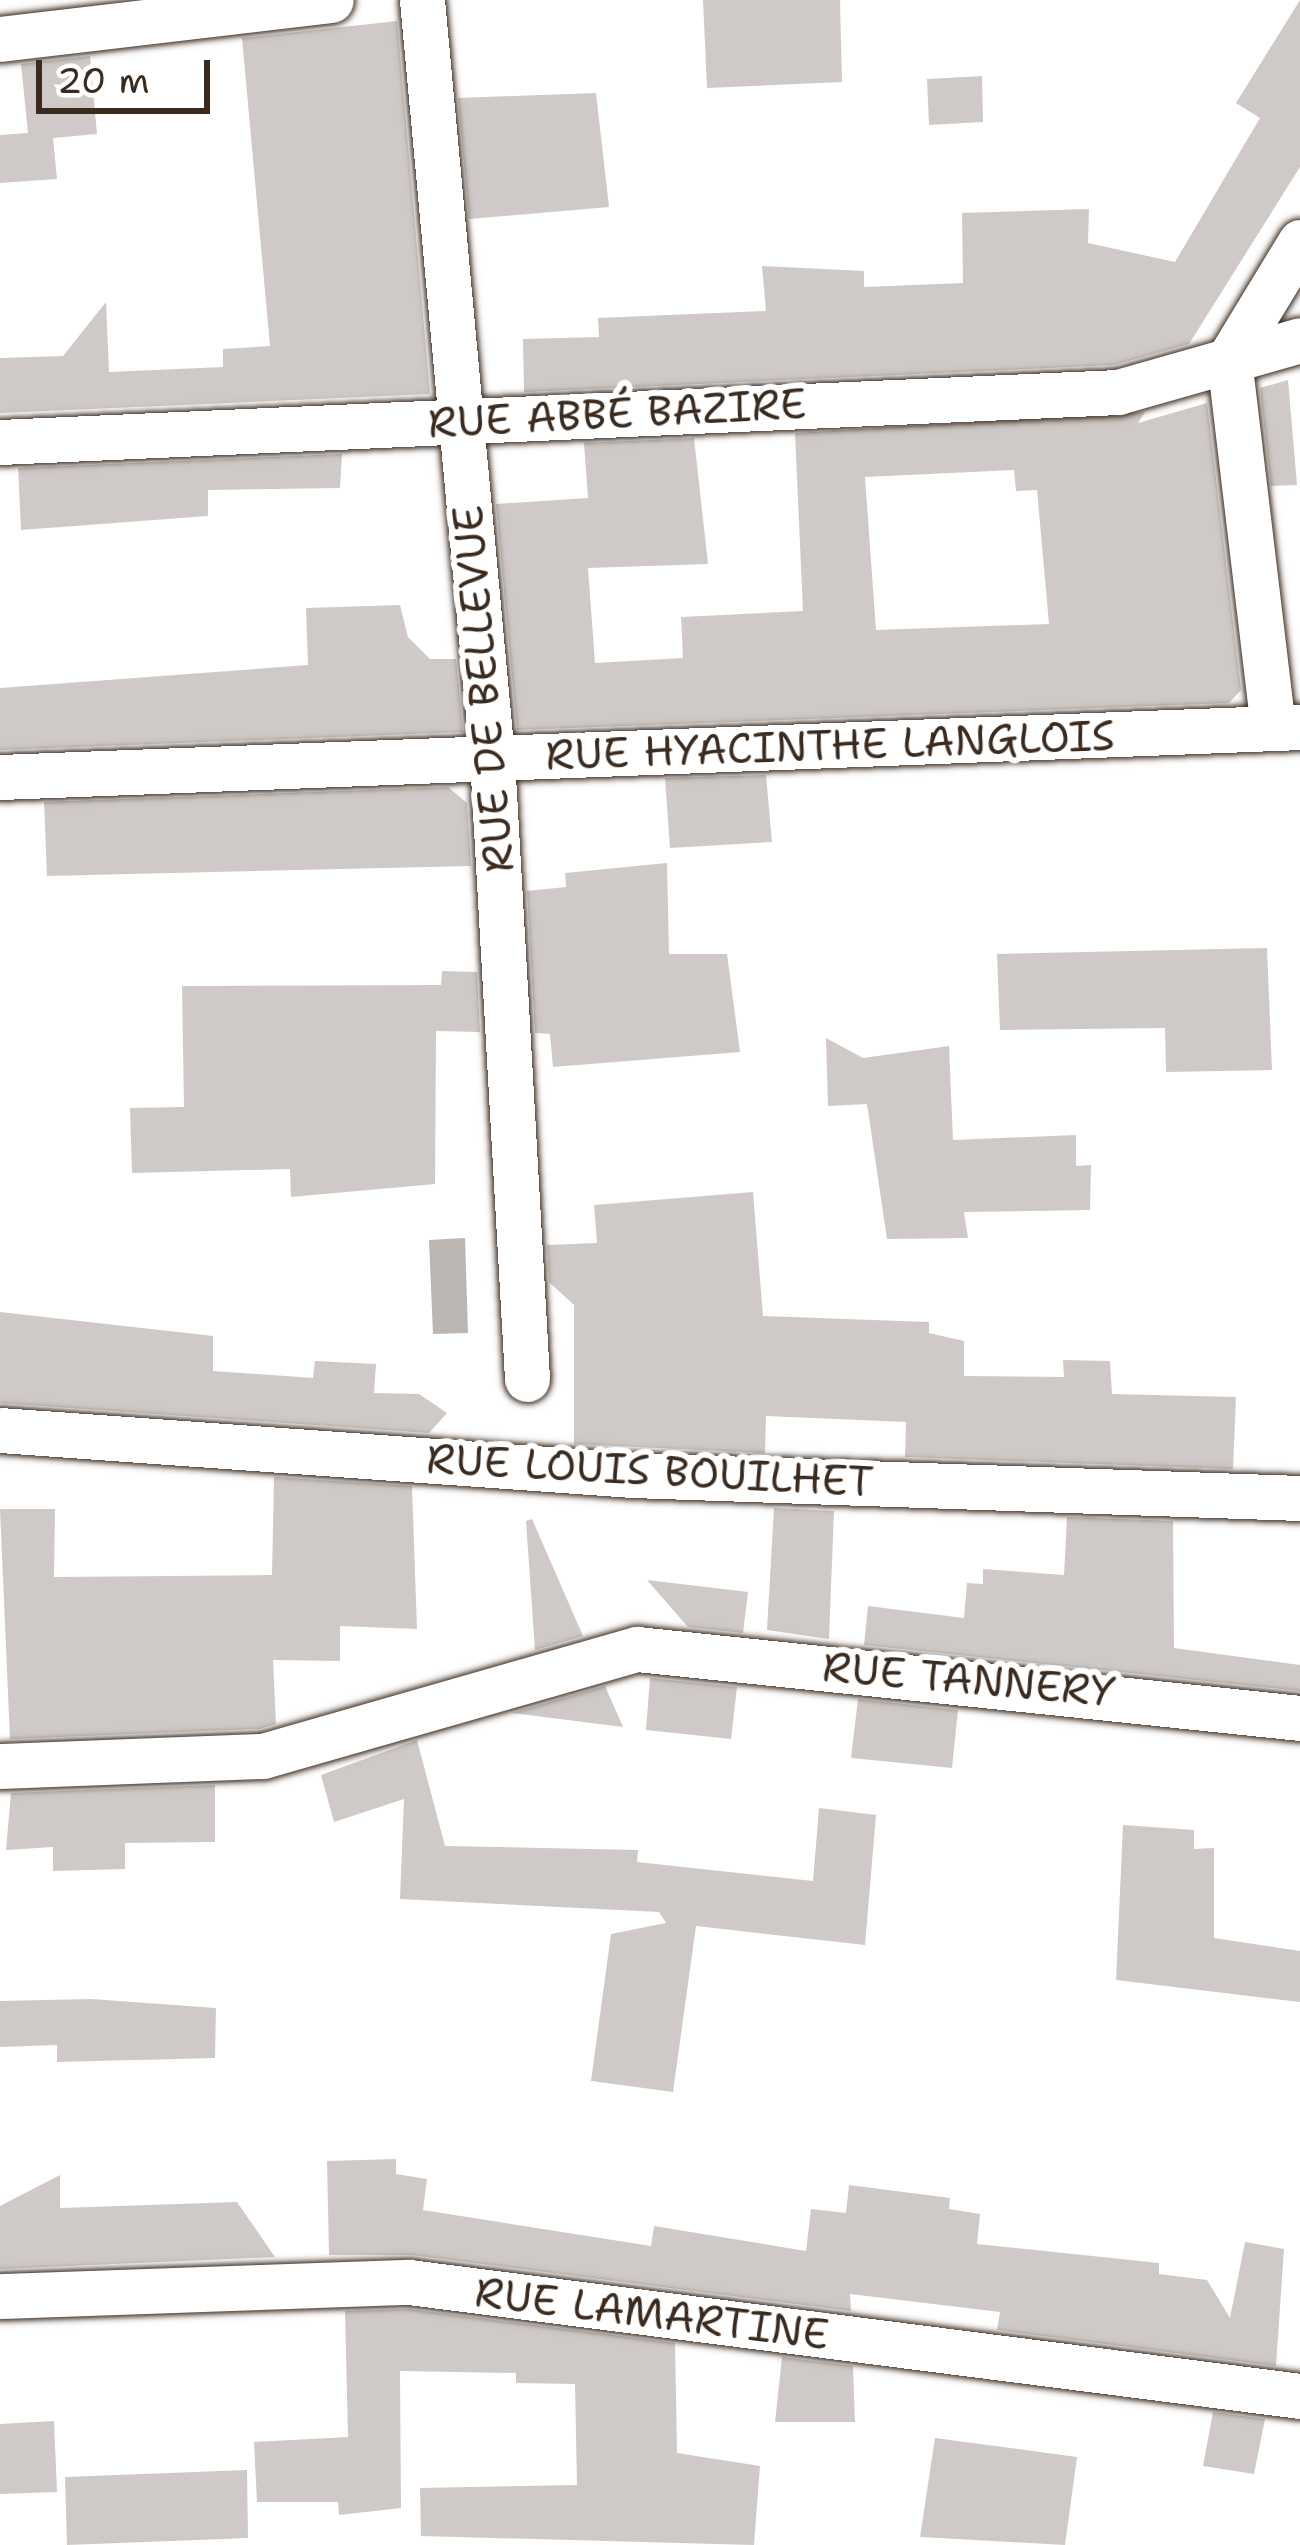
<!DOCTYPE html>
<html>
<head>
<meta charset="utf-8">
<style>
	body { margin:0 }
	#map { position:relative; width:1300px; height:2545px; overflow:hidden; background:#fff; font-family:"Shantell Sans",sans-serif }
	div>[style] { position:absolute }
	.water>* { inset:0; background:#bcb6b3 }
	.building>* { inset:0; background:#cfcac7 }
	.roads { filter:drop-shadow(0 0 3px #3b2a1e) drop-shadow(0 0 3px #3b2a1e) }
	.street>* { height:45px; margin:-22.5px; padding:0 22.5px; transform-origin:22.5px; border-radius:22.5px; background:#fff }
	span { translate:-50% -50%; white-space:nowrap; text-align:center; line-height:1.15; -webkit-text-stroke:12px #fff; paint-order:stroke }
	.street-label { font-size:42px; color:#3b2a1e }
	.scale { position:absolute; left:36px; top:60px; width:174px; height:54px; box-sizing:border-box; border:6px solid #3b2a1e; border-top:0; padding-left:15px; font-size:36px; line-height:42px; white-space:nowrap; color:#3b2a1e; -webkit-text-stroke:9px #fff; paint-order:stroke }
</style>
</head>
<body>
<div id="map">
	<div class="water">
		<i style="clip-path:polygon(465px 1238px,468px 1333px,433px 1334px,429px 1240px)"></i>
	</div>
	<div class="building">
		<i style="clip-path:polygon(703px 0,840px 0,842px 82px,707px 88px)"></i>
		<i style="clip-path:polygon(1300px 0,1300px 167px,1189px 344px,1114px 365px,524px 392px,523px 339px,599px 337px,598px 318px,766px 311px,762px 266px,864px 271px,864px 287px,963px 283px,962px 213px,1089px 209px,1088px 243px,1175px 262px,1260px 118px,1236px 103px)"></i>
		<i style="clip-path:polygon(397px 21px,430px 394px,0 413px,0 358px,63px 356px,106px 302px,109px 372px,223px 367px,223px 349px,270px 346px,242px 38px)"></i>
		<i style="clip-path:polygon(90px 56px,97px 134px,53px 138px,57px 179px,0 183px,0 135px,28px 133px,21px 64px)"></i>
		<i style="clip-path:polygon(982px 76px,983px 122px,929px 125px,927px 79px)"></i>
		<i style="clip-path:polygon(596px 93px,609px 207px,469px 219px,458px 98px)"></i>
		<i style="clip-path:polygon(1288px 380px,1297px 485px,1271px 486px,1260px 388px)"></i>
		<i style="clip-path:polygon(evenodd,1207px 403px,1241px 690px,1229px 703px,517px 730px,496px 504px,588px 498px,584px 443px,694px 438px,708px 564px,588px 568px,595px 663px,683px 658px,681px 617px,803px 611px,795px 433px,1145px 412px,1138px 423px,1207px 403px,1014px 470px,1016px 491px,1037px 490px,1049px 624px,876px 630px,865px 477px,1014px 470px)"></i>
		<i style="clip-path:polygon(342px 454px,340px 488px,208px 490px,208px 516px,21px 530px,18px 468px)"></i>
		<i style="clip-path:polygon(400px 605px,408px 637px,430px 659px,456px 659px,463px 732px,0 750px,0 688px,308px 665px,306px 608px)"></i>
		<i style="clip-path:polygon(766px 775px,772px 842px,670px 848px,665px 778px)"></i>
		<i style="clip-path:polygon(448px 787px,467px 803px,471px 866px,47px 876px,44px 802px)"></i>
		<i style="clip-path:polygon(667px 863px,669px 954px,727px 954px,740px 1052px,553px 1067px,550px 1034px,535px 1033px,527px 891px,566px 887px,565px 873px)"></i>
		<i style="clip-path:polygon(1267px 948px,1272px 1070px,1166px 1072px,1165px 1028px,1000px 1030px,997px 954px)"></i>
		<i style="clip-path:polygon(442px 971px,477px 972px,480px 1032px,436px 1031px,435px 1184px,291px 1197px,290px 1169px,132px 1173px,130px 1108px,184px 1107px,182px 986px,441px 985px)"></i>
		<i style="clip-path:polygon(826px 1038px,863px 1058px,949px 1046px,953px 1140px,1076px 1135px,1076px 1166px,1091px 1165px,1090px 1210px,964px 1212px,968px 1238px,887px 1239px,867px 1104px,828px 1106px)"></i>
		<i style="clip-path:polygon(753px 1192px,763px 1316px,929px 1322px,929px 1333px,964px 1341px,964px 1376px,1064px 1377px,1063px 1360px,1110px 1361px,1112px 1394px,1236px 1397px,1233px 1469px,905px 1457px,906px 1422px,766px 1416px,765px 1453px,574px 1444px,574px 1305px,549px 1282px,547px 1245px,597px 1243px,594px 1205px)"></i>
		<i style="clip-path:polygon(0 1312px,213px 1336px,213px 1371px,313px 1378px,315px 1361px,376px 1364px,374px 1393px,419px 1394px,447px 1413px,429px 1433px,0 1403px)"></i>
		<i style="clip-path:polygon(274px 1477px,412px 1486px,417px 1629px,340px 1626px,340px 1661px,273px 1660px,276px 1724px,259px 1729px,10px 1739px,0 1509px,55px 1509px,54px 1577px,272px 1575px)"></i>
		<i style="clip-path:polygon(774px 1508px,834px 1511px,829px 1639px,767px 1630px)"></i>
		<i style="clip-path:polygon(1067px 1517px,1173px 1521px,1174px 1648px,1300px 1665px,1300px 1691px,864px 1645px,868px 1606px,964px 1618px,967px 1583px,983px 1584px,983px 1569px,1064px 1575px)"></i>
		<i style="clip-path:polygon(532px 1519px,583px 1636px,535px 1650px,526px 1521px)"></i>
		<i style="clip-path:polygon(647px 1580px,748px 1592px,743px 1633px,688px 1627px)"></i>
		<i style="clip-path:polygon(650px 1678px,737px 1687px,731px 1739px,646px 1730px)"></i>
		<i style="clip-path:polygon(605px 1686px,623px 1727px,512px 1713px)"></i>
		<i style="clip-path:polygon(858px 1699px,958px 1710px,952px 1768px,851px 1758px)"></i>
		<i style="clip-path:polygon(417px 1740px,445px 1846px,638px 1850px,637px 1862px,813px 1881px,819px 1808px,876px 1815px,865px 1945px,696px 1926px,673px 2092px,591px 2081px,611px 1934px,666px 1923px,659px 1912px,400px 1899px,404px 1799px,334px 1822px,321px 1775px)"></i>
		<i style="clip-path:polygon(215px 1785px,215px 1842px,125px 1843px,125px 1869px,53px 1871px,53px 1847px,6px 1850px,11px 1793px)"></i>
		<i style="clip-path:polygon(1123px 1825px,1194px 1830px,1194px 1849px,1214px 1848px,1214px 1938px,1300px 1951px,1300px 2002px,1116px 1980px)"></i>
		<i style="clip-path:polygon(91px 1999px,216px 2008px,215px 2058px,57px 2062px,57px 2045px,0 2047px,0 2001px)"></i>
		<i style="clip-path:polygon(396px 2159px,396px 2174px,427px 2179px,423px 2210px,651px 2246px,654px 2226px,806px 2251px,811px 2209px,846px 2213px,849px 2185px,950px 2198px,949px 2209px,980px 2214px,977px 2244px,1159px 2263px,1159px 2274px,1207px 2280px,1230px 2318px,1245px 2242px,1284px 2249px,1276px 2366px,997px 2330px,1000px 2312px,850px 2294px,851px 2311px,412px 2255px,329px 2255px,327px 2161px)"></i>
		<i style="clip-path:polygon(60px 2175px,60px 2208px,237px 2202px,275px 2257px,0 2269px,0 2206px)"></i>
		<i style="clip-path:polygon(408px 2309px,675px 2343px,677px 2453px,760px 2466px,754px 2545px,421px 2536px,420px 2488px,577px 2485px,575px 2384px,516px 2383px,516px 2373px,400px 2371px,401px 2508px,339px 2515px,338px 2502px,257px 2502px,254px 2442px,348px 2437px,345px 2311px)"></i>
		<i style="clip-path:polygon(782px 2357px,853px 2366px,855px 2422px,775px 2422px)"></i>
		<i style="clip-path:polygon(1213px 2412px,1265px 2419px,1254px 2474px,1203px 2466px)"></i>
		<i style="clip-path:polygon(54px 2421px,57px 2492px,0 2494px,0 2424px)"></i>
		<i style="clip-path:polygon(935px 2438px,1077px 2457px,1065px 2545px,920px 2537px)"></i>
		<i style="clip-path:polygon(247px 2470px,248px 2538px,67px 2545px,65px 2477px)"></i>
	</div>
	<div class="roads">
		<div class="street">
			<i style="left:422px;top:0;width:761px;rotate:84.72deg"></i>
			<i style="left:492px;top:758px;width:622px;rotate:86.77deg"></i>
			<i style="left:0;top:39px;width:333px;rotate:-6.7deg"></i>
			<i style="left:0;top:442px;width:1119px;rotate:-2.56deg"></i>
			<i style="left:1118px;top:392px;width:189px;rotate:-15.9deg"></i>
			<i style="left:1273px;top:728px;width:372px;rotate:-96.8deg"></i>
			<i style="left:1229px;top:359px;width:137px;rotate:-58.7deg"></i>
			<i style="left:0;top:777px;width:1301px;rotate:-2.2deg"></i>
			<i style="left:0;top:1430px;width:634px;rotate:4.07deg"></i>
			<i style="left:632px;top:1475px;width:668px;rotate:1.97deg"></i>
			<i style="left:0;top:1766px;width:263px;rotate:-2.2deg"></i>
			<i style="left:263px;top:1756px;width:389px;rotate:-16deg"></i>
			<i style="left:637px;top:1649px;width:667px;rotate:5.94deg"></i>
			<i style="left:0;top:2296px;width:409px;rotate:-2deg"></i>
			<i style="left:409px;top:2282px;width:898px;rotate:7.29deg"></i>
		</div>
	</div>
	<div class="street-label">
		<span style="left:617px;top:413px;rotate:-3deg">RUE ABBÉ BAZIRE</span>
		<span style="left:483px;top:689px;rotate:-95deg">RUE DE BELLEVUE</span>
		<span style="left:830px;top:745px;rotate:-2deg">RUE HYACINTHE LANGLOIS</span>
		<span style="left:650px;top:1470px;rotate:3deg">RUE LOUIS BOUILHET</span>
		<span style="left:969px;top:1679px;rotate:5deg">RUE TANNERY</span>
		<span style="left:652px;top:2313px;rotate:7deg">RUE LAMARTINE</span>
	</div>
	<div class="scale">20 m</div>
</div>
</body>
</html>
